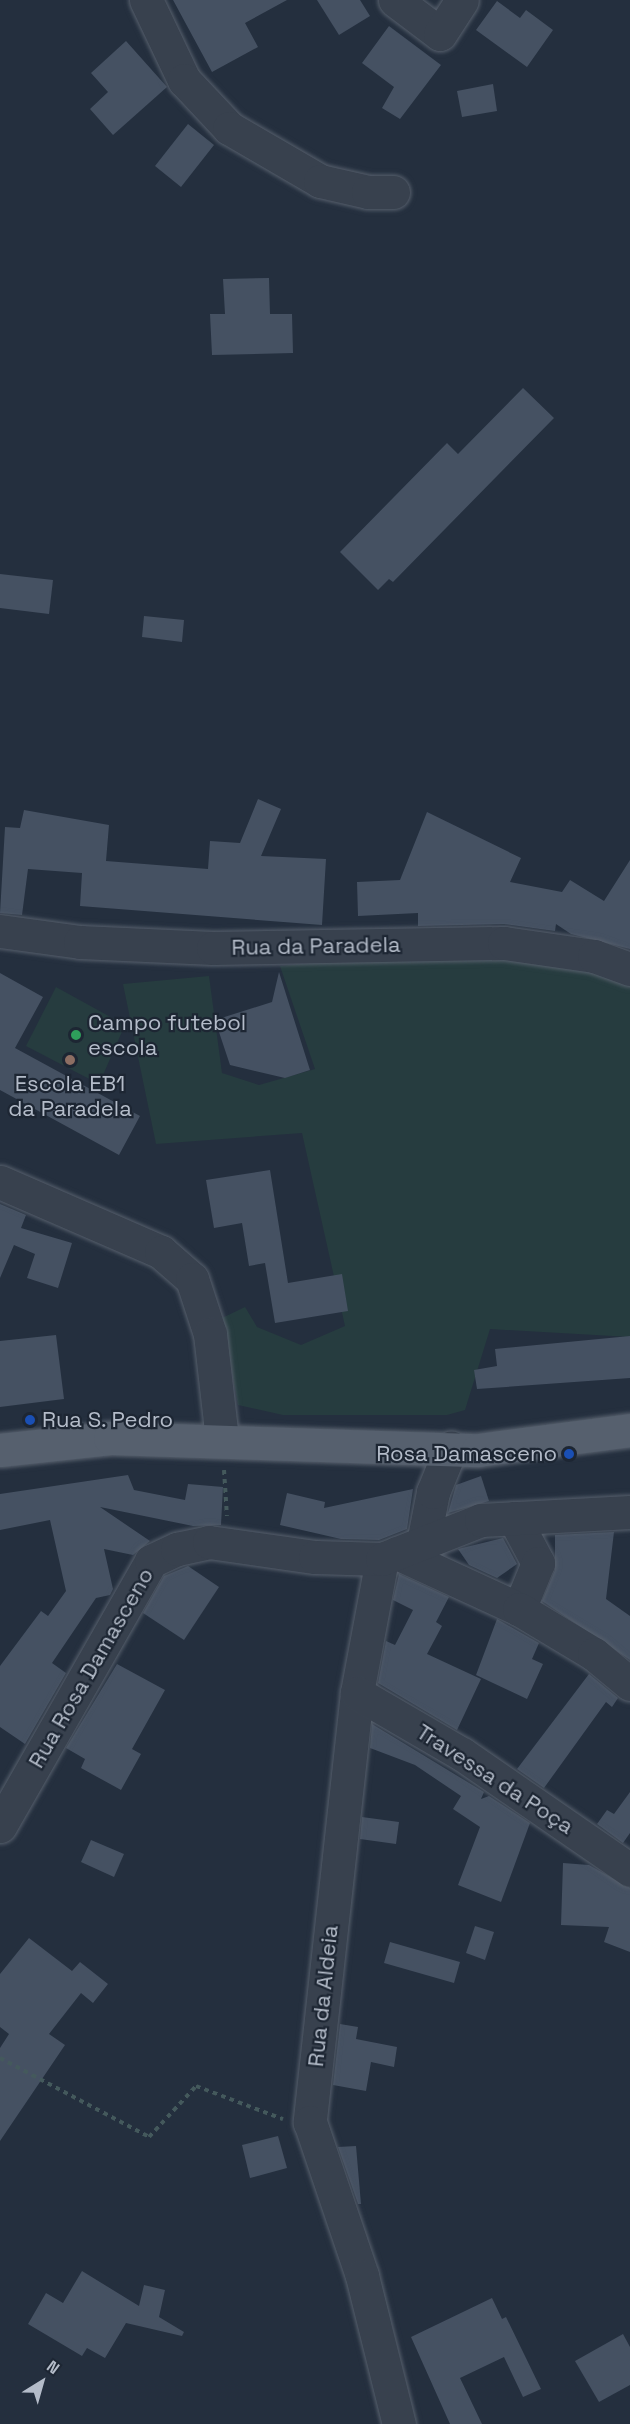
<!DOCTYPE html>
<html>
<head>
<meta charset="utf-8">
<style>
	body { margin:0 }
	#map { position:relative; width:630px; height:2424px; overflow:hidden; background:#242f3e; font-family:"Space Grotesk",sans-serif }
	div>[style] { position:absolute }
	.green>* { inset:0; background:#263c3f }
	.building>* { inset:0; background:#455162 }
	.path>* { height:4px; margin-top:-2px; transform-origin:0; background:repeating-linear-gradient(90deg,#44595c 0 4.5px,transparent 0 9px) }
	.roads { filter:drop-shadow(0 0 2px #565f6c) drop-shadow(0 0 2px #565f6c) }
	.minor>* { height:33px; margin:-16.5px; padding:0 16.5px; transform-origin:16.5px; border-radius:16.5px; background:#38414e }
	.major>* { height:33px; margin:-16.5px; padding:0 16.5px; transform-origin:16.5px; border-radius:16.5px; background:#56606e }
	.dots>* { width:16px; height:16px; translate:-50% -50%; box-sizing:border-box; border:3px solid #1d2633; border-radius:50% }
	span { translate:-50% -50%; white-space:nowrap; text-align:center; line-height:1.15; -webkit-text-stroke:4.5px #1d2633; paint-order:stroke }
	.street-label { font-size:22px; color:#b4bcc9 }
	.poi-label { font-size:22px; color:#b4bcc9 }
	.left { translate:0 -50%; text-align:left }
	.right { translate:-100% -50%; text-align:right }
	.north { position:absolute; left:12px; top:2352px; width:60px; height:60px; -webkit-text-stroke:4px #1d2633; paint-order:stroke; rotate:37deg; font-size:16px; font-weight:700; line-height:24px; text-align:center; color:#b4bcc9 }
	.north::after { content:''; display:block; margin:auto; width:21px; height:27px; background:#b4bcc9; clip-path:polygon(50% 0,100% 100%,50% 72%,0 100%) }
</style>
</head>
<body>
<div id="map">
	<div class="green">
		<i style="clip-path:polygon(504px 943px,630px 971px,630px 1337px,490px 1329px,465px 1410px,447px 1415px,283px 1415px,238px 1405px,222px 1318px,245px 1307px,257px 1327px,301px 1345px,345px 1326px,302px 1133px,156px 1144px,123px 984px,209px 976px,222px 1073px,259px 1085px,315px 1069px,280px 966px)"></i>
		<i style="clip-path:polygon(56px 987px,125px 1025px,99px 1084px,26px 1046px)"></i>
	</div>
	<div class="building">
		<i style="clip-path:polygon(173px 0,287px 0,245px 23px,258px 47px,212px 72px)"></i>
		<i style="clip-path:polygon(317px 0,360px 0,370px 16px,339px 35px)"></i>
		<i style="clip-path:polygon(497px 1px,520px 18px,526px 10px,553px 30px,527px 67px,476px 30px)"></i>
		<i style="clip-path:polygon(389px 26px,441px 65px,400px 119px,382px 108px,394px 87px,362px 63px)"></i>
		<i style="clip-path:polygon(126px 41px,167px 87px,113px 135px,90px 109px,108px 92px,91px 73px)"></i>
		<i style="clip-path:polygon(493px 84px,497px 111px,462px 117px,457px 91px)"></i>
		<i style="clip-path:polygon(188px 124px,214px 145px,181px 187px,155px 166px)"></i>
		<i style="clip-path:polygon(269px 278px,270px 314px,292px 314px,293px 353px,212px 355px,210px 314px,225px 314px,223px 279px)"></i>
		<i style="clip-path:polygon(523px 388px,554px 418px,393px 582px,389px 579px,378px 590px,340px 552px,447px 443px,458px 454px)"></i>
		<i style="clip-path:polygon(0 574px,53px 580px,49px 614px,0 608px)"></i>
		<i style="clip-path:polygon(144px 616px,184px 620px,182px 642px,142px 637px)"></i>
		<i style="clip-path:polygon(258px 799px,281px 809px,261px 856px,326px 859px,322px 925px,80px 906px,82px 873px,28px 869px,22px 915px,0 913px,5px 827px,20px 828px,24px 810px,109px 825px,106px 861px,208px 869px,210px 841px,240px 843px)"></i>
		<i style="clip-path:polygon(427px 812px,521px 858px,510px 882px,562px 892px,570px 880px,604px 901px,630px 860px,630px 949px,571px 934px,556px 924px,555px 931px,504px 924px,418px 926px,418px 913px,358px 916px,357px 882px,400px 880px)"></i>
		<i style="clip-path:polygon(279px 972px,310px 1070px,285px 1078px,230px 1065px,215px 1020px,272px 1002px)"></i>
		<i style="clip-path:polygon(0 973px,43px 997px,15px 1048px,140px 1116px,119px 1155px,0 1090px)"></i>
		<i style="clip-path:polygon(270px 1170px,288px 1283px,342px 1274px,348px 1311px,275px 1323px,265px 1263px,249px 1266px,242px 1223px,214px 1228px,206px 1180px)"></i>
		<i style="clip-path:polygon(0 1204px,26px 1215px,21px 1228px,72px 1243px,58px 1288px,27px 1278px,35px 1254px,14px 1245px,0 1278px)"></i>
		<i style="clip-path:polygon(56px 1335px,64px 1399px,0 1407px,0 1341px)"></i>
		<i style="clip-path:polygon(630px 1336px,630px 1378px,477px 1389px,474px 1370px,497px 1366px,495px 1349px)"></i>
		<i style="clip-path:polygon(128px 1475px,134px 1490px,185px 1500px,188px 1484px,223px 1487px,221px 1525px,193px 1526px,100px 1507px,150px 1541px,133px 1555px,104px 1549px,113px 1589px,110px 1595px,96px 1598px,52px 1663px,66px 1673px,25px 1744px,0 1727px,0 1666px,41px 1611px,48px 1616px,66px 1591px,50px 1520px,0 1530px,0 1494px)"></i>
		<i style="clip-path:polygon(481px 1476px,489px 1501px,448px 1513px,456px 1485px)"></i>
		<i style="clip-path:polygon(413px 1489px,407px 1529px,379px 1540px,341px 1539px,280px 1525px,287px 1493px,325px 1502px,324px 1508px)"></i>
		<i style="clip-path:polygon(614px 1532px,606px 1599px,630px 1616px,630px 1660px,542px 1601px,555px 1570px,555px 1535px)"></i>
		<i style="clip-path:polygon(503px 1538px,517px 1564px,497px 1578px,469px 1565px,458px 1549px)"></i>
		<i style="clip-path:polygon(188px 1566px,219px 1587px,184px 1640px,143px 1613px,164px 1576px)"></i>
		<i style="clip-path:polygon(399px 1574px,449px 1597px,436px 1622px,442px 1626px,427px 1654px,481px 1679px,457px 1730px,378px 1683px,386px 1641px,395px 1645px,413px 1610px,393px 1600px)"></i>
		<i style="clip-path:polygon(497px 1619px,539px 1643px,532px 1659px,543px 1664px,527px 1699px,476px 1675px)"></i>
		<i style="clip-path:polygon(117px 1664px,165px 1690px,132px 1749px,141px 1754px,121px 1790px,81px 1768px,85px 1759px,66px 1748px)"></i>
		<i style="clip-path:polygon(589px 1674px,618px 1698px,612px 1707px,606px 1702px,544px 1788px,517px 1769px)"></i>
		<i style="clip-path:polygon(372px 1724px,484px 1792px,481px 1799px,489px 1796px,530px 1823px,501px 1902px,458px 1885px,480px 1827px,453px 1809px,461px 1796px,415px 1765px,370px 1748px)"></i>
		<i style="clip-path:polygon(630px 1792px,630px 1833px,623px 1843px,597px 1824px,607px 1810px,614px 1814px)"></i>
		<i style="clip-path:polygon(362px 1817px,399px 1822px,396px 1844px,360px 1839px)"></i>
		<i style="clip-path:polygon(91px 1840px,124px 1854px,114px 1877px,81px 1862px)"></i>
		<i style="clip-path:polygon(563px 1863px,589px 1865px,630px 1888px,630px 1952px,604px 1942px,609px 1927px,561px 1925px)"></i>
		<i style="clip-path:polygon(475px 1926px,494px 1932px,485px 1960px,466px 1953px)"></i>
		<i style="clip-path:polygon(29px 1938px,72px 1971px,80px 1962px,108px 1984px,93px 2003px,81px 1993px,49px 2034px,65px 2045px,0 2141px,0 2048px,9px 2034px,0 2027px,0 1974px)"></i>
		<i style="clip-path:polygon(390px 1942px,460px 1962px,454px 1983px,384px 1963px)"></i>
		<i style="clip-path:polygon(340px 2024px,358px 2027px,356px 2039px,397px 2047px,394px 2067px,371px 2062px,366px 2091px,333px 2085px)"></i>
		<i style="clip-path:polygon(278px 2136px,287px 2168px,250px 2178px,242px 2145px)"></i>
		<i style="clip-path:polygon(356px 2146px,361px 2204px,358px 2204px,338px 2147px)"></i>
		<i style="clip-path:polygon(82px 2271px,139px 2306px,144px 2285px,165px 2290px,159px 2317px,184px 2332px,182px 2336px,126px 2323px,105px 2358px,87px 2348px,82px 2356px,28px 2324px,46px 2293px,63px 2303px)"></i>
		<i style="clip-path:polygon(492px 2298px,502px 2319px,506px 2317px,541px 2389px,523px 2397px,504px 2357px,460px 2378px,482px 2424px,450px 2424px,411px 2337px)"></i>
		<i style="clip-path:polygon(623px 2334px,630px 2347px,630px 2385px,599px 2402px,575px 2361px)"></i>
	</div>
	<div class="path">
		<i style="left:224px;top:1470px;width:46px;rotate:86.3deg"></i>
		<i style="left:0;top:2058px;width:169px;rotate:27.9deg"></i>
		<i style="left:149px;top:2137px;width:69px;rotate:-47.3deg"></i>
		<i style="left:196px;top:2086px;width:93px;rotate:20.8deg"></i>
	</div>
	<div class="roads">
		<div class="minor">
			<i style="left:146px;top:0;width:89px;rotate:64.6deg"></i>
			<i style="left:184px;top:80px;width:66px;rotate:46.8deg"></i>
			<i style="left:229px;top:128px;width:105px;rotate:30.2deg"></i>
			<i style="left:320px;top:181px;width:49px;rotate:12.9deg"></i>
			<i style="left:368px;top:192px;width:25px"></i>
			<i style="left:395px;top:0;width:56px;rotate:37.1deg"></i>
			<i style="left:440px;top:34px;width:40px;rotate:-57.1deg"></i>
			<i style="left:0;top:931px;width:81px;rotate:7.8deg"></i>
			<i style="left:80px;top:942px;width:133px;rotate:2.6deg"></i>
			<i style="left:213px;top:948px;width:291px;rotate:-1deg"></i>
			<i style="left:504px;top:943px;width:91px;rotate:8.2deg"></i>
			<i style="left:594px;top:956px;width:38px;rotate:20deg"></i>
			<i style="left:0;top:1182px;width:176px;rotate:23.5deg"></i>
			<i style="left:161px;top:1252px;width:41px;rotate:41.1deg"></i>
			<i style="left:192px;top:1279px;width:58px;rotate:71.9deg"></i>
			<i style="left:210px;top:1334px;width:106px;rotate:83.5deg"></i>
			<i style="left:514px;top:1518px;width:51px;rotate:61.9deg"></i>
			<i style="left:538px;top:1563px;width:50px;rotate:112.4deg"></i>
			<i style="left:423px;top:1543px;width:52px;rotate:-78.9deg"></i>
			<i style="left:433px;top:1492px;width:48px;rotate:-67.8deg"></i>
			<i style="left:397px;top:1553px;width:134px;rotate:24.7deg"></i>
			<i style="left:519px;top:1609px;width:87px;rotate:31deg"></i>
			<i style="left:594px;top:1654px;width:47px;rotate:39.8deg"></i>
			<i style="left:382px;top:1559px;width:136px;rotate:100.6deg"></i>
			<i style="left:357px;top:1693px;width:432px;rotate:96.3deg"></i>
			<i style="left:310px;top:2122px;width:163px;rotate:71.3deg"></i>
			<i style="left:362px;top:2276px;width:153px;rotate:76deg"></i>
			<i style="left:357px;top:1693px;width:121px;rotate:30.2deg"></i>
			<i style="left:462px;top:1754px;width:204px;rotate:34.6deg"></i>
			<i style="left:0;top:1826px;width:305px;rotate:-60.3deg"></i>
			<i style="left:151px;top:1561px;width:29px;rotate:-25deg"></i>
			<i style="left:177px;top:1549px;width:33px;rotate:-12deg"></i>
			<i style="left:209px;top:1542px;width:107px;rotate:8.1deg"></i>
			<i style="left:315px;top:1557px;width:67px;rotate:1.7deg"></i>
			<i style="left:382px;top:1559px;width:106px;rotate:-21.5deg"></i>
			<i style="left:481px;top:1520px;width:149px;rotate:-3.1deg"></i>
		</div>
		<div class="major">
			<i style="left:0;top:1450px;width:111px;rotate:-6.2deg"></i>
			<i style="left:110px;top:1438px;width:368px;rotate:1.9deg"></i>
			<i style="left:478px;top:1450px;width:153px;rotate:-7.5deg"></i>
		</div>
	</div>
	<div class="dots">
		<i style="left:76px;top:1035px;background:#2e9e5b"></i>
		<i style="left:70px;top:1060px;background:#8d6e63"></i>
		<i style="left:30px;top:1420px;background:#1a4fb4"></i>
		<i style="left:569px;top:1454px;background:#1a4fb4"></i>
	</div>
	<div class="street-label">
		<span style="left:316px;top:946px;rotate:-1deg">Rua da Paradela</span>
		<span style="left:91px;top:1668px;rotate:-60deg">Rua Rosa Damasceno</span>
		<span style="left:495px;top:1779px;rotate:33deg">Travessa da Poça</span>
		<span style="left:323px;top:1996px;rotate:-84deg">Rua da Aldeia</span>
	</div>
	<div class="poi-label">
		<span class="left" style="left:88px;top:1035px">Campo futebol<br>escola</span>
		<span style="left:70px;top:1096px">Escola EB1<br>da Paradela</span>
		<span class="left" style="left:42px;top:1420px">Rua S. Pedro</span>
		<span class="right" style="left:557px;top:1454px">Rosa Damasceno</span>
	</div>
	<div class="north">N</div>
</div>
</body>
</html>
